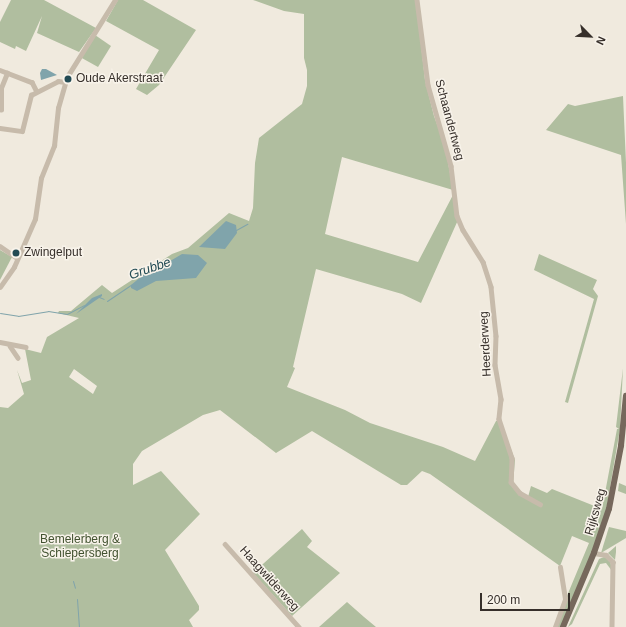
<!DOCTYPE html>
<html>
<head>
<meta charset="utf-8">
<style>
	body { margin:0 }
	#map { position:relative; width:626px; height:627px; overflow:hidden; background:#f0eade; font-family:Helvetica,sans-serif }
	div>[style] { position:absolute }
	.green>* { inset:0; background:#b0be9f }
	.water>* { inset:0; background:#80a4ab }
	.stream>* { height:1px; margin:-0.5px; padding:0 0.5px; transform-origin:0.5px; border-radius:0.5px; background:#80a4ab }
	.minor>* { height:4.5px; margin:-2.25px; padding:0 2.25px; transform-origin:2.25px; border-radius:2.25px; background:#c7bbab }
	.major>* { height:5.5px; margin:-2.75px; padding:0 2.75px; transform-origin:2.75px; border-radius:2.75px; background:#76685c }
	.dots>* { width:11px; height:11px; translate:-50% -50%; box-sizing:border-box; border:2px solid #f8f3ea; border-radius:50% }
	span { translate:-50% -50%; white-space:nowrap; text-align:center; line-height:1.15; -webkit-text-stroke:3px #f8f3ea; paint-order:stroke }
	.poi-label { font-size:12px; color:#362f2a }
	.left { translate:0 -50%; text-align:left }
	.street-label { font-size:12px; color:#362f2a }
	.park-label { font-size:12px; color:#425230 }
	.water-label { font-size:13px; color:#234b54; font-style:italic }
	.north { position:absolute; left:570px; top:16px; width:40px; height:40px; -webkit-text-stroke:3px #f8f3ea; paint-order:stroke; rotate:114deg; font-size:11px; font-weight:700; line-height:16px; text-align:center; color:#362f2a }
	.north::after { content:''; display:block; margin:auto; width:14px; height:18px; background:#362f2a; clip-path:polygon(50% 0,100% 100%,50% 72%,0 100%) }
	.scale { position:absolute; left:480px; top:593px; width:90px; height:18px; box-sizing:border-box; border:2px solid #362f2a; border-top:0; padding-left:5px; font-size:12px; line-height:14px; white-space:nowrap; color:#362f2a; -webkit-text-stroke:3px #f8f3ea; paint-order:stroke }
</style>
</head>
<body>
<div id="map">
	<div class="green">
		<i style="clip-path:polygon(11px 0,44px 0,96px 28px,79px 52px,37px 33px,42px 16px,26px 51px,16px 46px,15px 49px,0 42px,0 22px)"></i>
		<i style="clip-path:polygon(118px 0,143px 0,196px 30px,159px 85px,147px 95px,136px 89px,159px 50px,106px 21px)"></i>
		<i style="clip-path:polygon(evenodd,253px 0,416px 0,425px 80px,434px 116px,445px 146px,453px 190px,342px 157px,325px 234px,418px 262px,454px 193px,458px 220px,421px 303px,402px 294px,316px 269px,293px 367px,295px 368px,287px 387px,345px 410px,370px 423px,443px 447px,475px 461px,496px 421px,500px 420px,515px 460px,513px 485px,528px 497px,531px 486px,547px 493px,552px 489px,602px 509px,617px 429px,619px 429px,616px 427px,623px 368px,620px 429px,606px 511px,597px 542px,561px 627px,554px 627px,589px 543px,572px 536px,560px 566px,430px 474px,422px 471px,407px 485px,401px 485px,312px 431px,276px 453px,220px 410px,203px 415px,142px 451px,133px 464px,133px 485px,161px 471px,200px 514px,165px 550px,199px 606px,199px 610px,189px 620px,193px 627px,0 627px,0 407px,8px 408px,24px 394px,17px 370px,22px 383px,31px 380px,25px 349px,41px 353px,47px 337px,79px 318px,58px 313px,59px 311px,71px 311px,102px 285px,112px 293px,172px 254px,188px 248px,229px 213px,249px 221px,253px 208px,255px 163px,259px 138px,302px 104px,307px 86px,307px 70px,304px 58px,304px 14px,284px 11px,253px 0,74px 369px,97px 386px,93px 394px,69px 377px,74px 369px)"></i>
		<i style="clip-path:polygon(95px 35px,111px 46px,98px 67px,80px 57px)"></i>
		<i style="clip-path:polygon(623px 96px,626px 163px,626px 224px,621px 155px,546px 130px,568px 104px,575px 106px)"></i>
		<i style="clip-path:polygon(0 250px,12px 257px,0 280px)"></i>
		<i style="clip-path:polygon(539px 254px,597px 280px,593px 289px,598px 296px,568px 403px,565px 402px,594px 299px,534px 270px)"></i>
		<i style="clip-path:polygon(619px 483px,626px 486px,626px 494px,618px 491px)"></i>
		<i style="clip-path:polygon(609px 527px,626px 531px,626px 538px,601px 553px)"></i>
		<i style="clip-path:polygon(302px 529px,312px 541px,307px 547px,340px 573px,292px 616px,253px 573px)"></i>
		<i style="clip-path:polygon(616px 546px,616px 552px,615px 560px,608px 553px)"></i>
		<i style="clip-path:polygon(604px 557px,610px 559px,612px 571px,606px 563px,600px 564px,572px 624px,568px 627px,599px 559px)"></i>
		<i style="clip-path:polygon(347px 602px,364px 617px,376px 627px,319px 627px)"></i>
	</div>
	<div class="water">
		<i style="clip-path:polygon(42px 69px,46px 69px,57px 75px,41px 80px,40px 73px)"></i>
		<i style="clip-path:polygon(226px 221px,236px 225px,237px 233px,225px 249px,199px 247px)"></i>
		<i style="clip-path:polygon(182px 254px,198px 255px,207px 263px,196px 278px,156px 281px,137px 291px,131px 288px,131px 285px,148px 271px,155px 270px)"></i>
		<i style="clip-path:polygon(102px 294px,102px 296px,76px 314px,92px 298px)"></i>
	</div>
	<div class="stream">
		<i style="left:236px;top:230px;width:13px;rotate:-29deg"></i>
		<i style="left:99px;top:297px;width:5px;rotate:22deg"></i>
		<i style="left:107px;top:301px;width:29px;rotate:-34deg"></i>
		<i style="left:0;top:313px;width:18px;rotate:9deg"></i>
		<i style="left:18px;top:316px;width:30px;rotate:-9deg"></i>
		<i style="left:48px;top:311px;width:19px;rotate:9deg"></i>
		<i style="left:67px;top:314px;width:19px;rotate:-28deg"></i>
		<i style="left:73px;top:581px;width:7px;rotate:74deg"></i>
		<i style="left:77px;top:599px;width:28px;rotate:86deg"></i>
	</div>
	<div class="minor">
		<i style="left:417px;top:0;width:86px;rotate:82.6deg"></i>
		<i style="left:428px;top:85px;width:84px;rotate:74.1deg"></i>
		<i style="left:451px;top:166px;width:50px;rotate:83.2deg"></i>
		<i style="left:457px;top:216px;width:15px;rotate:67deg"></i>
		<i style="left:463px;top:230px;width:38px;rotate:58deg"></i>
		<i style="left:483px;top:262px;width:26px;rotate:72deg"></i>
		<i style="left:491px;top:287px;width:49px;rotate:84.2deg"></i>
		<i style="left:496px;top:336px;width:29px;rotate:92deg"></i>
		<i style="left:495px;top:365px;width:35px;rotate:80deg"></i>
		<i style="left:501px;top:399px;width:20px;rotate:96deg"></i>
		<i style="left:499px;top:419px;width:41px;rotate:71.6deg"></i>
		<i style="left:512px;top:458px;width:24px;rotate:92deg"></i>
		<i style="left:511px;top:482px;width:14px;rotate:51deg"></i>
		<i style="left:520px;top:493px;width:23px;rotate:29deg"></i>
		<i style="left:0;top:70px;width:34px;rotate:21deg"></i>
		<i style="left:32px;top:82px;width:9px;rotate:63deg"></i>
		<i style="left:1px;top:110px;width:22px;rotate:-90deg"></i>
		<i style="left:1px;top:88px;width:16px;rotate:-68deg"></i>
		<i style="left:0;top:128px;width:22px;rotate:8deg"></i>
		<i style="left:22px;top:131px;width:37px;rotate:-76deg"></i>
		<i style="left:31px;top:95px;width:30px;rotate:-27deg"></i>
		<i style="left:58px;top:81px;width:7px;rotate:8deg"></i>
		<i style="left:0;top:246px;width:21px;rotate:35deg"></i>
		<i style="left:0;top:287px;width:24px;rotate:-55deg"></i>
		<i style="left:14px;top:267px;width:52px;rotate:-66.4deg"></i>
		<i style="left:35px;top:219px;width:41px;rotate:-81.7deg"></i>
		<i style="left:41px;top:178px;width:35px;rotate:-68deg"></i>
		<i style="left:54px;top:146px;width:38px;rotate:-84deg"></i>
		<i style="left:58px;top:108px;width:32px;rotate:-74deg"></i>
		<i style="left:67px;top:77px;width:91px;rotate:-58.1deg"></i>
		<i style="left:0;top:342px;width:26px;rotate:11deg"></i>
		<i style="left:10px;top:346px;width:14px;rotate:56deg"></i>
		<i style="left:225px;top:544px;width:111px;rotate:48.3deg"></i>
		<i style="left:594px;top:553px;width:12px;rotate:9deg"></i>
		<i style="left:606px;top:555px;width:10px;rotate:45deg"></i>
		<i style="left:613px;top:562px;width:65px;rotate:90.9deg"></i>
		<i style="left:555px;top:627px;width:30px;rotate:-70deg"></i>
		<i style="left:565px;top:599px;width:32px;rotate:-99deg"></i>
	</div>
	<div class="major">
		<i style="left:563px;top:627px;width:80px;rotate:-67.3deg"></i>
		<i style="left:594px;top:553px;width:46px;rotate:-71.2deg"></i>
		<i style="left:609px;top:509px;width:64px;rotate:-79.2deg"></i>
		<i style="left:621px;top:446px;width:50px;rotate:-84.3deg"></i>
	</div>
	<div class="dots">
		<i style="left:68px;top:79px;background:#234b54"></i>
		<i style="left:16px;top:253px;background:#234b54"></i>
	</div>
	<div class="poi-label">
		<span class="left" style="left:76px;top:79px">Oude Akerstraat</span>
		<span class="left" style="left:24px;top:253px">Zwingelput</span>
	</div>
	<div class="street-label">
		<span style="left:449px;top:120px;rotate:75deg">Schaandertweg</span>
		<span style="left:486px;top:344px;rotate:-93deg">Heerderweg</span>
		<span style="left:596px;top:512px;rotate:-74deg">Rijksweg</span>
		<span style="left:269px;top:579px;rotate:48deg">Haagwilderweg</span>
	</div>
	<div class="park-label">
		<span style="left:80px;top:547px">Bemelerberg &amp;<br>Schiepersberg</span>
	</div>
	<div class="water-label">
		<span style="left:150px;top:269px;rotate:-19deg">Grubbe</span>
	</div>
	<div class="north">N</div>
	<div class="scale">200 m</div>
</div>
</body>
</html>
